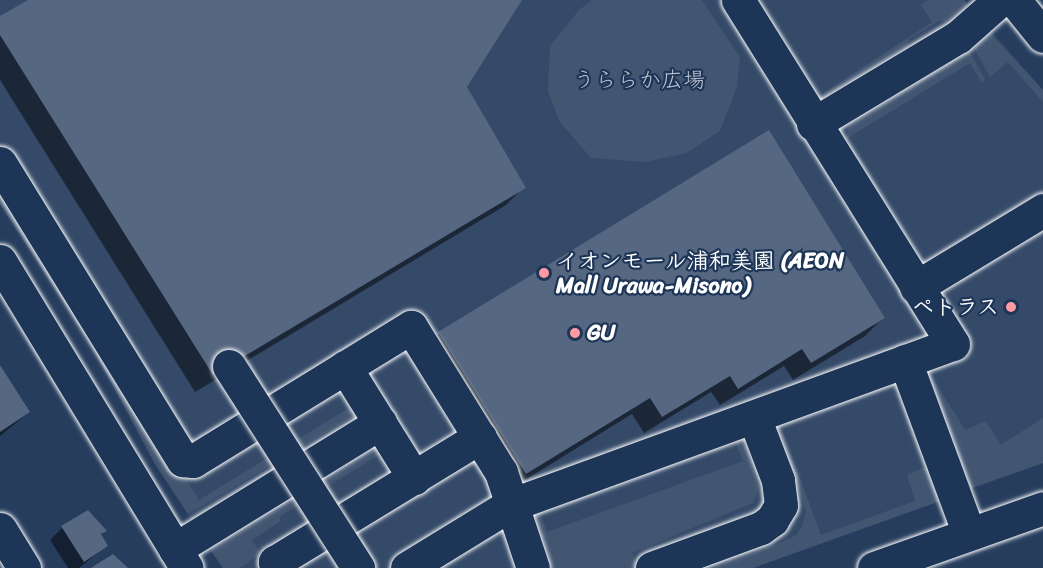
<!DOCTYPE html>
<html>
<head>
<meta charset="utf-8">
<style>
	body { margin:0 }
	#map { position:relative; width:1043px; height:568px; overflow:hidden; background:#263d5e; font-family:Sriracha,"Klee One",sans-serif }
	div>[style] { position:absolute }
	.built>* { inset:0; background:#344a68 }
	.green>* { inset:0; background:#425672 }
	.shadow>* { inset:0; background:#0007 }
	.building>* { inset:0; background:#556781 }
	.roads { filter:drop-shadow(0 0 2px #fff) drop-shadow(0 0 2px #fff) }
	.minor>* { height:33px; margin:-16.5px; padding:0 16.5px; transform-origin:16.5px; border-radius:16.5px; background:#1d3557 }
	.bridges { filter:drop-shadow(0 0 2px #fff) drop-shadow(0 0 2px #fff) }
	.minor-bridge>* { height:33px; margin:-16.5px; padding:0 16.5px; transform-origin:16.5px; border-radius:16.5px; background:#1d3557 }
	.dots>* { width:16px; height:16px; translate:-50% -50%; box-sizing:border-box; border:3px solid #1d3557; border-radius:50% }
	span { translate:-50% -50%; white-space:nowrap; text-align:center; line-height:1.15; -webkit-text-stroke:4.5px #1d3557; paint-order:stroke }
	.park-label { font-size:22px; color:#bdc4ce }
	.poi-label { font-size:22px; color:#fff; font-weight:700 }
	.left { translate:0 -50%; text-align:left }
	.right { translate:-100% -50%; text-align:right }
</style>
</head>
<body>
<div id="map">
	<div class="built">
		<i style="clip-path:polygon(0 0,964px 0,1043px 90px,1043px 463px,753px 568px,223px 568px,155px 464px,89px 341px,0 204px)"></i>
	</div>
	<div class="green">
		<i style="clip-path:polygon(592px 0,702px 0,740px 57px,737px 87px,720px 131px,687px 153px,645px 162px,591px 158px,559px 121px,548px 91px,550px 46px,579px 10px)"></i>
		<i style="clip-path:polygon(928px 0,964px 0,967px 4px,945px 22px,939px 21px,909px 39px,908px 45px,821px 99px,819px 96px,932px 22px,921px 5px)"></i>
		<i style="clip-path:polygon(991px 34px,1043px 90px,1043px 102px,1008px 62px,990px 77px,974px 48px)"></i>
		<i style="clip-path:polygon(969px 51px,985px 79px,982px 83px,970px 63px,846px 139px,849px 126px)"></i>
		<i style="clip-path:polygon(0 176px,199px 500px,352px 406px,357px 414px,188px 514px,155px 464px,89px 341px,0 204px)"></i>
		<i style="clip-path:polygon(927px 369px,965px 430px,986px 421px,1001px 445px,1043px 418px,1043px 463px,971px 488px)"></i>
		<i style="clip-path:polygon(780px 424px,821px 535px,915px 501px,907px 475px,927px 466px,946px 499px,753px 568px,713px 568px,780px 543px,796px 535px,802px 527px,806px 511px,778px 430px)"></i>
		<i style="clip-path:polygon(734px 438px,745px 445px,759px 489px,753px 503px,632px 553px,638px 568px,554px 568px,533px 512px,539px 510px,547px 532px,743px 461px)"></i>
		<i style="clip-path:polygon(379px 448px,382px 453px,279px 517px,281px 521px,252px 540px,261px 554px,239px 568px,223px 568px,211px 551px)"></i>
	</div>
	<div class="shadow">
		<i style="clip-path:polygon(31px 0,520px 0,465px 87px,524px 187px,506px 205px,195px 392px,0 80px,0 18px)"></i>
		<i style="clip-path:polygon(768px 132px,883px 318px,865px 336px,793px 380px,784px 366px,720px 405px,711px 392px,644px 433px,632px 414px,507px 491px,421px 351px,439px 334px)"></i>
		<i style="clip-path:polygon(0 368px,29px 412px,0 436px)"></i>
		<i style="clip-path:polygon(62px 528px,105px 531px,100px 536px,106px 546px,79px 568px,68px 568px,50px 540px)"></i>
	</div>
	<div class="building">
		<i style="clip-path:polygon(28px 0,522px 0,467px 87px,526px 188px,213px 375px,0 35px,0 16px)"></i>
		<i style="clip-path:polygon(769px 130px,885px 318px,811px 363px,802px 349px,738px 389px,730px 376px,662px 417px,650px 398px,526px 474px,438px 332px)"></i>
		<i style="clip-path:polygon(0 365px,30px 412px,0 432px)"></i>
		<i style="clip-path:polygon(88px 510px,107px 531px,101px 534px,108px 546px,84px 562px,61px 526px)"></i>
		<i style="clip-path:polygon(113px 554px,128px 568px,91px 568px)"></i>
	</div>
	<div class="roads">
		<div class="minor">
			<i style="left:1014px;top:0;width:46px;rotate:51.1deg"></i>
			<i style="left:813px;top:124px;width:169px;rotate:-31deg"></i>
			<i style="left:958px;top:37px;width:56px;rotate:-41.4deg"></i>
			<i style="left:0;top:163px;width:349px;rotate:58.4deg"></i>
			<i style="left:183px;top:460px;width:10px;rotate:6deg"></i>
			<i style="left:193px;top:461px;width:256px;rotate:-31.6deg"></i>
			<i style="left:411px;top:327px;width:171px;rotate:58.2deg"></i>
			<i style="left:501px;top:472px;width:101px;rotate:71.6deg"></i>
			<i style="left:0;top:261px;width:359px;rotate:58.7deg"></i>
			<i style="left:916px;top:287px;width:149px;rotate:-31.2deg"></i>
			<i style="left:905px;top:361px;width:184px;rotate:69.7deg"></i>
			<i style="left:345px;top:367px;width:131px;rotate:58.1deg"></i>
			<i style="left:0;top:529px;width:46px;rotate:58.4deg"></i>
			<i style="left:175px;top:549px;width:241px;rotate:-31.6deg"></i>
			<i style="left:278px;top:568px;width:7px;rotate:-117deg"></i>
			<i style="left:275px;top:562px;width:240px;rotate:-31.4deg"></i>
			<i style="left:407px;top:568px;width:121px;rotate:-31.5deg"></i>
			<i style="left:510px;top:505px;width:471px;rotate:-20deg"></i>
			<i style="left:953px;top:344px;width:406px;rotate:-122deg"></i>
			<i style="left:652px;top:568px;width:116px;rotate:-20.2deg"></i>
			<i style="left:761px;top:528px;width:14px;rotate:-36deg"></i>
			<i style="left:772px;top:520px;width:17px;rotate:-59deg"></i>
			<i style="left:781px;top:505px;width:25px;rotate:-97deg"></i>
			<i style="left:778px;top:480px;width:67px;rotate:-110.9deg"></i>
			<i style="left:874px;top:568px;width:179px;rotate:-19.5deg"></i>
		</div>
	</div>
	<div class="bridges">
		<div class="minor-bridge">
			<i style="left:229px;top:366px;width:240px;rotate:57.4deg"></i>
		</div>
	</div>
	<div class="dots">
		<i style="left:544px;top:273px;background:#ff9aa2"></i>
		<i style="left:1011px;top:307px;background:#ff9aa2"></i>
		<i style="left:575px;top:333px;background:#ff9aa2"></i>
	</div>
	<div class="park-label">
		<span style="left:639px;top:80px">うららか広場</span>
	</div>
	<div class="poi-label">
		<span class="left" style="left:556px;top:273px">イオンモール浦和美園 (AEON<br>Mall Urawa-Misono)</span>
		<span class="right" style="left:999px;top:307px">ペトラス</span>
		<span class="left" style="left:587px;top:333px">GU</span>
	</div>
</div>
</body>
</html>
